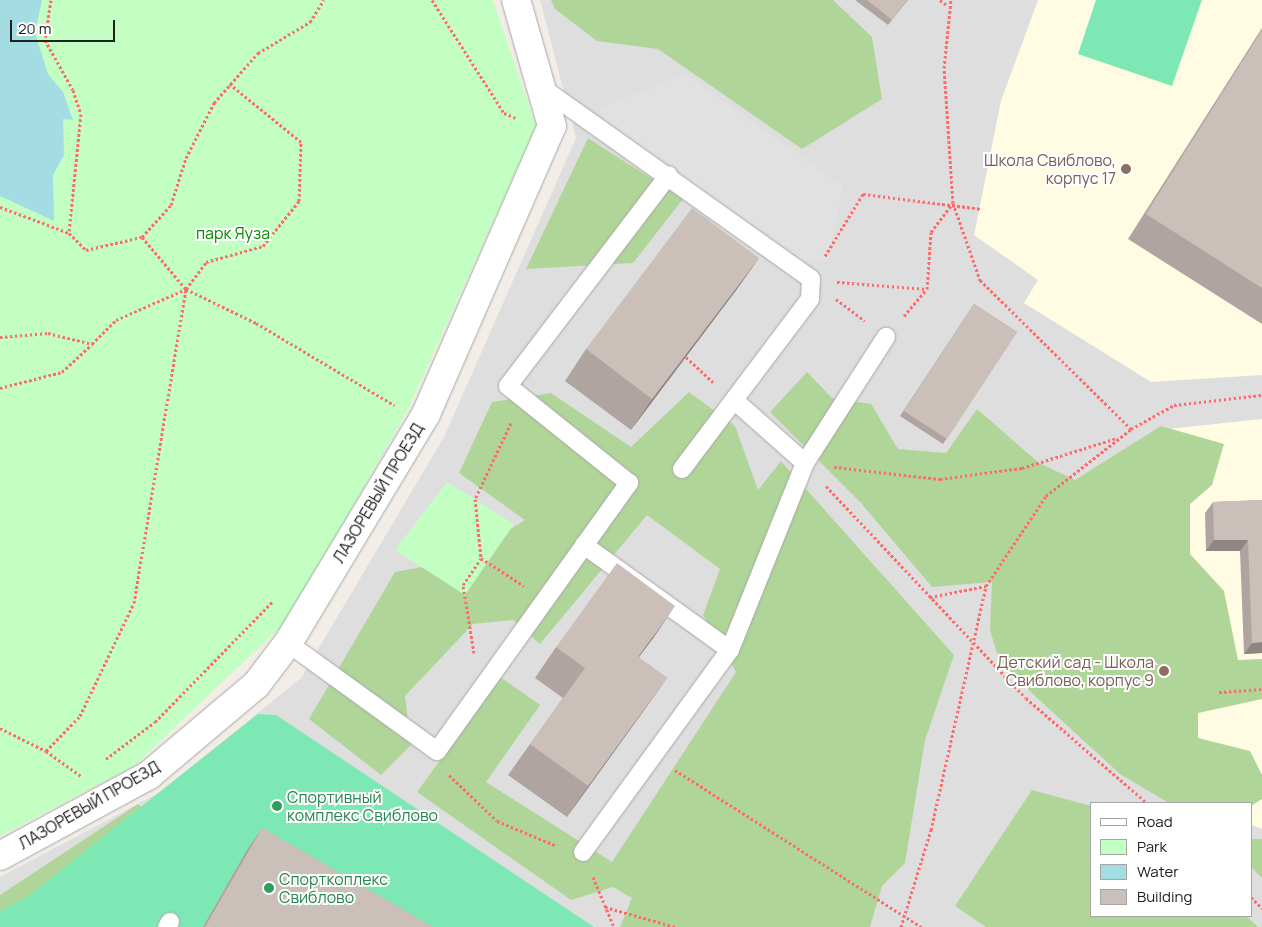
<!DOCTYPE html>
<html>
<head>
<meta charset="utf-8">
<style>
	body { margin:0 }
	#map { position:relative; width:1262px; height:927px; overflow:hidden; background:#f2ede7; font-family:Manrope,sans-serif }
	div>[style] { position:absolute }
	.residential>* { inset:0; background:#dfdede }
	.education>* { inset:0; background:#fffce3 }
	.forest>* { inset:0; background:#b0d598 }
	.park>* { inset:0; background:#c3ffc2 }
	.pitch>* { inset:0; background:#7ee8b4 }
	.parking>* { inset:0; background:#e1e1e1 }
	.water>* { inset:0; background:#a4dce3 }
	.path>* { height:3px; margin-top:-1.5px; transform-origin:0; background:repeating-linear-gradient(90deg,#ff6b6b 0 2.5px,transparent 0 5px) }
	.roads { filter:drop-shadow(0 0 1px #a8a8a8) drop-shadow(0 0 1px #a8a8a8) }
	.service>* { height:18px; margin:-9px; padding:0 9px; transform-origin:9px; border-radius:9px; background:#fff }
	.minor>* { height:28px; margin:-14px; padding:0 14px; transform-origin:14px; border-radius:14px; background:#fff }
	.wall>* { inset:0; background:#afa49f }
	.shaded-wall>* { inset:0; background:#8e8682 }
	.building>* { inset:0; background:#cbbfb9 }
	.dots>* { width:14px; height:14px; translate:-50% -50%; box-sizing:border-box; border:2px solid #fff; border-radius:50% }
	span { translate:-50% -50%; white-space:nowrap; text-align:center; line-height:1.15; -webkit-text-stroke:4px #fff; paint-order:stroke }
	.education-label { font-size:16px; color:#785e54 }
	.right { translate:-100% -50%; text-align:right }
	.park-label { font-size:16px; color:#058702 }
	.street-label { font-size:16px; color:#212121 }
	.leisure-label { font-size:16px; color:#27864d }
	.left { translate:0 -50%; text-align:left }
	.legend { position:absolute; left:1090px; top:802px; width:162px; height:115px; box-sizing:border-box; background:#fff; border:1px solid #a6a6a6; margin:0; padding:6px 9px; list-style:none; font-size:15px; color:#212121 }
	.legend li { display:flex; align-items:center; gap:10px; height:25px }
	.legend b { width:25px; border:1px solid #a6a6a6 }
	.scale { position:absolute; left:10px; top:20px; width:105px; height:22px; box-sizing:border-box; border:2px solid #212121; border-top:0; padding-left:6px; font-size:15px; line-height:18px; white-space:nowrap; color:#212121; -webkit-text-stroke:4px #fff; paint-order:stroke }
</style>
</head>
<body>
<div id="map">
	<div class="residential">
		<i style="clip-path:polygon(evenodd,540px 0,1262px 0,1262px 927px,0 927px,0 877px,160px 792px,301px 678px,444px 437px,576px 138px,540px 0,1091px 803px,1251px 803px,1251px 916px,1091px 916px,1091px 803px)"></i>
	</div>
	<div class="education">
		<i style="clip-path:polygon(1038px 0,1262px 0,1262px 375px,1151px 382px,1024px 303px,1038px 280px,974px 235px,1001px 101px)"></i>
		<i style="clip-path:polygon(1262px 419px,1262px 829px,1251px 825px,1251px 803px,1194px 803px,1168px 429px)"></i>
	</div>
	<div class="forest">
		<i style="clip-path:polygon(551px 0,833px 0,872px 37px,882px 99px,802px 149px,658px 49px,597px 41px,555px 9px)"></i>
		<i style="clip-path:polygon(588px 138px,683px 199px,633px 263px,526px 269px)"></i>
		<i style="clip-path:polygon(807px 372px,832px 398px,871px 404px,898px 449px,946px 453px,977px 409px,1039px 463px,1075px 480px,1161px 426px,1224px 444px,1212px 485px,1190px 504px,1190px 554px,1224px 591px,1238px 660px,1262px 659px,1262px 699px,1198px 713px,1198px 738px,1250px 751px,1262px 775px,1262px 799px,1251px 806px,1169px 803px,1120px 774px,1034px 695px,999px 660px,990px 630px,992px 582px,932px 587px,861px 503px,770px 412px)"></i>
		<i style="clip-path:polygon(689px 392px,735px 426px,758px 490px,781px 461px,954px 655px,925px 740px,905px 863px,882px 886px,870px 927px,620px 927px,632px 898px,613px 887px,571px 900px,417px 792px,500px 677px,540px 705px,486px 782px,612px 862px,736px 672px,703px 615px,720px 569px,647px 515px,540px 644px,513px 620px,473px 624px,405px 696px,411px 745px,381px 775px,309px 719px,395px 572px,461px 560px,525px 520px,459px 473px,492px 402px,551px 393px,631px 447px)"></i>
		<i style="clip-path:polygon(1032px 790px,1091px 806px,1091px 916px,1246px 916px,1258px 927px,986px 927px,955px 906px)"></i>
		<i style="clip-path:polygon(138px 804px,157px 820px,0 927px,0 895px)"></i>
		<i style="clip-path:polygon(1251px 839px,1262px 839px,1262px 878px,1251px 867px)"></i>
	</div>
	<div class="park">
		<i style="clip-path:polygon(0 0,493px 0,536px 127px,408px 409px,290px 618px,134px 766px,0 836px)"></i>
		<i style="clip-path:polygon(447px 482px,514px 524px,465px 595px,395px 550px)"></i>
	</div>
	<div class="pitch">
		<i style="clip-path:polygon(1096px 0,1202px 0,1172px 86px,1078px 54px)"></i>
		<i style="clip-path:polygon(258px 714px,276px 715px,594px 927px,0 927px,0 911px,27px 897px)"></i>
	</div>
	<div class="parking">
		<i style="clip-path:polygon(686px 74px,843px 186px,828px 262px,802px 260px,599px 122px,599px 108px)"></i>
	</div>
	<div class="water">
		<i style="clip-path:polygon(0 0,42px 0,35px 33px,48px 74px,63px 92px,73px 120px,63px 119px,64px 155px,53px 175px,54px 221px,0 196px)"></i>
	</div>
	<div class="path">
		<i style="left:51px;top:0;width:40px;rotate:98.5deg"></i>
		<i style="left:45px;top:40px;width:57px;rotate:60.8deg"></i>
		<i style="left:73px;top:90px;width:25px;rotate:72deg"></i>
		<i style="left:81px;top:114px;width:120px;rotate:95.8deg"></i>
		<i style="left:69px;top:233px;width:24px;rotate:45deg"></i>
		<i style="left:86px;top:250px;width:57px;rotate:-13.1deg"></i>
		<i style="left:142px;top:237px;width:43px;rotate:-47.8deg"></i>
		<i style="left:171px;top:205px;width:49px;rotate:-72.3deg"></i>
		<i style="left:186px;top:158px;width:62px;rotate:-63deg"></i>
		<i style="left:214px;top:103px;width:67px;rotate:-48.7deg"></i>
		<i style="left:258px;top:53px;width:61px;rotate:-30.8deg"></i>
		<i style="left:310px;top:22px;width:26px;rotate:-58deg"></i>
		<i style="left:432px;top:0;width:134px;rotate:57.5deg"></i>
		<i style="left:504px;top:113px;width:13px;rotate:23deg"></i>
		<i style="left:940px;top:0;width:9px;rotate:36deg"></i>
		<i style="left:953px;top:203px;width:82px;rotate:70.7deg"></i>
		<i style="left:980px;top:280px;width:212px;rotate:44.6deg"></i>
		<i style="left:0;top:207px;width:74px;rotate:20.6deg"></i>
		<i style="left:142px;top:237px;width:68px;rotate:49.8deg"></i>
		<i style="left:186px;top:289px;width:78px;rotate:25.9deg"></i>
		<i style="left:256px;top:323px;width:161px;rotate:30.7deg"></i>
		<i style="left:825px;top:256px;width:73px;rotate:-58.5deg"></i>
		<i style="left:863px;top:194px;width:120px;rotate:7.2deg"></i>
		<i style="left:837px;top:282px;width:90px;rotate:4.4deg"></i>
		<i style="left:836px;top:299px;width:36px;rotate:37deg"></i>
		<i style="left:904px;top:316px;width:35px;rotate:-50deg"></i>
		<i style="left:927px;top:289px;width:57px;rotate:-86deg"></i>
		<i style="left:931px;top:232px;width:36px;rotate:-53deg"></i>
		<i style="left:953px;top:203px;width:135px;rotate:-93.8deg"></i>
		<i style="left:944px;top:68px;width:68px;rotate:-84.1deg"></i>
		<i style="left:0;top:337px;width:48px;rotate:-4.8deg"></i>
		<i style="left:48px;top:333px;width:45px;rotate:14deg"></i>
		<i style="left:92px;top:344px;width:34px;rotate:-45deg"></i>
		<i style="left:116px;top:320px;width:77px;rotate:-23.9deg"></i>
		<i style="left:186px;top:289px;width:34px;rotate:-53deg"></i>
		<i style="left:206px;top:262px;width:59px;rotate:-15.7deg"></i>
		<i style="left:263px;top:246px;width:58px;rotate:-51.3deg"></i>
		<i style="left:299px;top:201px;width:59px;rotate:-88.1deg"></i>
		<i style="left:301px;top:142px;width:92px;rotate:-140.8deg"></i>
		<i style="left:686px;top:357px;width:37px;rotate:43deg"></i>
		<i style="left:0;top:388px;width:64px;rotate:-14.5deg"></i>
		<i style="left:62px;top:372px;width:41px;rotate:-43deg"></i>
		<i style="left:511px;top:423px;width:84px;rotate:115.3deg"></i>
		<i style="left:475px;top:499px;width:59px;rotate:84.2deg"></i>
		<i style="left:481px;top:558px;width:51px;rotate:33.1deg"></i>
		<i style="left:834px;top:467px;width:107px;rotate:6.5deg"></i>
		<i style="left:940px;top:479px;width:83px;rotate:-7.6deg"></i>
		<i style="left:1022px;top:468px;width:100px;rotate:-17.5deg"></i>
		<i style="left:826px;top:486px;width:291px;rotate:46.7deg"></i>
		<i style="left:1026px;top:698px;width:160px;rotate:41deg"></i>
		<i style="left:930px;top:597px;width:57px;rotate:-11.1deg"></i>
		<i style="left:474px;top:653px;width:69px;rotate:-99.2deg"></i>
		<i style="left:463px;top:585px;width:32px;rotate:-56deg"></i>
		<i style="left:1219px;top:692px;width:43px;rotate:-4deg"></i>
		<i style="left:0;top:728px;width:51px;rotate:26.6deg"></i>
		<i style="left:46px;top:751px;width:43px;rotate:35.5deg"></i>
		<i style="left:46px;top:751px;width:49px;rotate:-45.8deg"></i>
		<i style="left:80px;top:716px;width:125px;rotate:-64.5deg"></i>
		<i style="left:134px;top:603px;width:318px;rotate:-80.6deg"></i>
		<i style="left:106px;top:759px;width:61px;rotate:-37.1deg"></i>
		<i style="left:155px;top:722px;width:168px;rotate:-45.7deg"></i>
		<i style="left:675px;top:770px;width:292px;rotate:32.5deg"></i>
		<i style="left:449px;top:775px;width:66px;rotate:43.8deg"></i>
		<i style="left:497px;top:821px;width:65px;rotate:22.6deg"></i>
		<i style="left:593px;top:877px;width:54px;rotate:67.2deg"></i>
		<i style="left:1251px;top:897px;width:16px;rotate:45deg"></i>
		<i style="left:605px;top:907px;width:73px;rotate:15.9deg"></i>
		<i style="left:901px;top:927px;width:102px;rotate:-72.8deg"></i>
		<i style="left:931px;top:830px;width:250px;rotate:-77.3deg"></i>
		<i style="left:986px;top:586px;width:108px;rotate:-56.3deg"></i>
		<i style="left:1046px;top:496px;width:108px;rotate:-38.2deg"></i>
		<i style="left:1131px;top:429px;width:49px;rotate:-29.2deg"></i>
		<i style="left:1174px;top:405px;width:89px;rotate:-6.5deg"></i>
	</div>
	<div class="roads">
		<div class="service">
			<i style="left:541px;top:87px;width:331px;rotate:35.4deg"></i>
			<i style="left:811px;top:279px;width:20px;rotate:93deg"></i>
			<i style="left:810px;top:299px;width:126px;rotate:127deg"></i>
			<i style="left:805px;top:463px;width:150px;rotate:-57.3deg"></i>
			<i style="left:682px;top:469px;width:86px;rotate:-53deg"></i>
			<i style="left:734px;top:400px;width:95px;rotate:41.6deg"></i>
			<i style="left:805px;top:463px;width:201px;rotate:111.9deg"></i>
			<i style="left:288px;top:643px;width:184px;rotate:35.9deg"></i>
			<i style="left:437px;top:751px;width:330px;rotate:-54.4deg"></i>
			<i style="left:629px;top:483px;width:155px;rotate:-141.3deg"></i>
			<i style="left:508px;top:386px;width:265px;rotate:-52.7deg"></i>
			<i style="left:583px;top:852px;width:250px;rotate:-54deg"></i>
			<i style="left:730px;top:650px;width:180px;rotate:-144.3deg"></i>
			<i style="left:167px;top:927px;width:6px;rotate:-59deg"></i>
		</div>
		<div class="minor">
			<i style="left:0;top:856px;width:170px;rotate:-28.5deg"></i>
			<i style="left:149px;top:775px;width:140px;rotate:-40.1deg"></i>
			<i style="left:256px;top:685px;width:53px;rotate:-52.7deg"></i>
			<i style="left:288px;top:643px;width:267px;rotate:-58.9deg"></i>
			<i style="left:426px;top:414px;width:314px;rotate:-66.4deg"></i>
			<i style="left:552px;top:126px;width:131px;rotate:-105.9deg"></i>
		</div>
	</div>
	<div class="wall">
		<i style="clip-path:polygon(855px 0,908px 0,888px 25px)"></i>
		<i style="clip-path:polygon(1262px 28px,1262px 324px,1128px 239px)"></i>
		<i style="clip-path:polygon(759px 258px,737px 289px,631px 430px,565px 381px,586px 349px)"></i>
		<i style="clip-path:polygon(974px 304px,1017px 332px,943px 444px,900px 416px)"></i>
		<i style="clip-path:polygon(1262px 500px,1262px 653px,1244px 654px,1240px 551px,1206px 551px,1205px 513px,1213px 502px)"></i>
		<i style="clip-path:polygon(654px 637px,638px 657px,667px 678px,567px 817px,508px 775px,563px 698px,535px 678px,556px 647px)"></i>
		<i style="clip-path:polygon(262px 828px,433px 927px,203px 927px,247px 850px)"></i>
	</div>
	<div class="shaded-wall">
		<i style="clip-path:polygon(759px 258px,737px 289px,631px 430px,652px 399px)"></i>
		<i style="clip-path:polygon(1214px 540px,1248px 540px,1240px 551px,1206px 551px)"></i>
		<i style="clip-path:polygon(675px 606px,654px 637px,616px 688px,638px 657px)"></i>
		<i style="clip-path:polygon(1262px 642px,1262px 653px,1244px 654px,1252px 643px)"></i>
		<i style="clip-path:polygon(667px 678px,645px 709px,567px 817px,588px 786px)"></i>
	</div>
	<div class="building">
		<i style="clip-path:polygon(867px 0,907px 0,892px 20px)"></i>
		<i style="clip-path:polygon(1262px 30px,1262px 288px,1146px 214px)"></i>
		<i style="clip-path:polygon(692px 208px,759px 258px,652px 399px,586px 349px)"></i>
		<i style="clip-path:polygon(974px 304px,1017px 332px,947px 439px,904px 411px)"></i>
		<i style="clip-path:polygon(1262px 500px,1262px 642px,1252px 643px,1248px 540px,1214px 540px,1213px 502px)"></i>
		<i style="clip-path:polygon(617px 563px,675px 606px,638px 657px,667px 678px,588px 786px,530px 744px,585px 668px,556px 647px)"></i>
		<i style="clip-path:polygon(262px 828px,433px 927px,205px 927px)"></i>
	</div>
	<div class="dots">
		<i style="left:1126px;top:169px;background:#8d6e63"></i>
		<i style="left:1164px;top:671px;background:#8d6e63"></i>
		<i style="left:277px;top:806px;background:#2e9e5b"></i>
		<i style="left:269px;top:888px;background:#2e9e5b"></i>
	</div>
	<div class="education-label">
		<span class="right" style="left:1116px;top:169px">Школа Свиблово,<br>корпус 17</span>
		<span class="right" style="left:1154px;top:671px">Детский сад - Школа<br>Свиблово, корпус 9</span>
	</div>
	<div class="park-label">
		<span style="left:233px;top:233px">парк Яуза</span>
	</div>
	<div class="street-label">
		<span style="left:378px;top:493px;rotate:-59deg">ЛАЗОРЕВЫЙ ПРОЕЗД</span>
		<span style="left:89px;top:805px;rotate:-30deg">ЛАЗОРЕВЫЙ ПРОЕЗД</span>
	</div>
	<div class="leisure-label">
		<span class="left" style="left:287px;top:806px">Спортивный<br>комплекс Свиблово</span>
		<span class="left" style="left:279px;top:888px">Спорткоплекс<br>Свиблово</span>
	</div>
	<ul class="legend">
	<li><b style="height:6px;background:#fff"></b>Road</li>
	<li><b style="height:14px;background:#c3ffc2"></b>Park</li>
	<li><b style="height:14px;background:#a4dce3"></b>Water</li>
	<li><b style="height:14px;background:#cbbfb9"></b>Building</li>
	</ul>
	<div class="scale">20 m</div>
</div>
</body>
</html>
